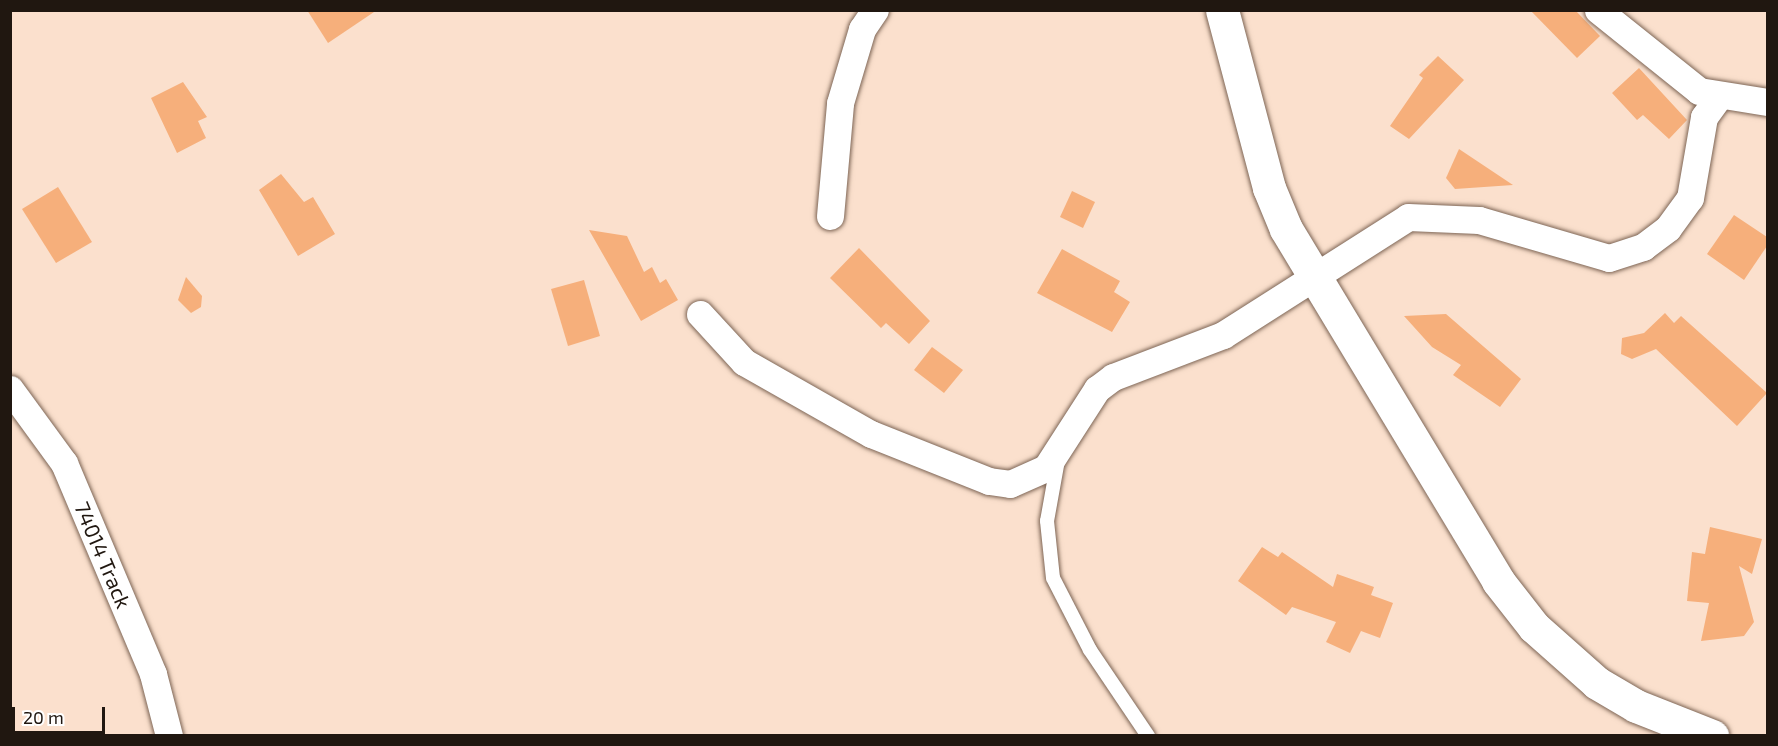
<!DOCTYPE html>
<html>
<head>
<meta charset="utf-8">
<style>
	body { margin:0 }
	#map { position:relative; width:1778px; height:746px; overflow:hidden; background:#fbe0cd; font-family:"Exo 2",sans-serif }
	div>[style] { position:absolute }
	.building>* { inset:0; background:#f6af7b }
	.roads { filter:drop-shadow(0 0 2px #7d6555) drop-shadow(0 0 2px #7d6555) }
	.service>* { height:14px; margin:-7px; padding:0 7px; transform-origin:7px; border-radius:7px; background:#fff }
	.minor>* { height:27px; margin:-13.5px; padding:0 13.5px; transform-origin:13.5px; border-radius:13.5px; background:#fff }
	.tertiary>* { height:33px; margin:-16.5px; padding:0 16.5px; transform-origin:16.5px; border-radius:16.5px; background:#fff }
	span { translate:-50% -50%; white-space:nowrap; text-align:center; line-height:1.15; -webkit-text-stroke:4.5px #fff; paint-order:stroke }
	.street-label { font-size:21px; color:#201710 }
	.frame { position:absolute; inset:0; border:12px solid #201710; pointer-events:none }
	.scale { position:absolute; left:12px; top:707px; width:93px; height:27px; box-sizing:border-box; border:3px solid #201710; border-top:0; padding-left:8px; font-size:18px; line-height:21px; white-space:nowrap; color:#201710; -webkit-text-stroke:4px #fff; paint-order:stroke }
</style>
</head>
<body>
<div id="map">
	<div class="building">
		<i style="clip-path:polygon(307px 10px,377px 10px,328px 43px)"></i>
		<i style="clip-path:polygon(1530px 10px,1575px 10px,1600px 36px,1577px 58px)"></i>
		<i style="clip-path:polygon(1438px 56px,1464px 80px,1409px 139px,1390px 126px,1423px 78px,1419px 75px)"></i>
		<i style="clip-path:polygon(1639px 68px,1687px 120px,1669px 139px,1643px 115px,1637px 120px,1612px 93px)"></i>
		<i style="clip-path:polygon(183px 82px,207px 117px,198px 121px,206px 138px,177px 153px,151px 98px)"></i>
		<i style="clip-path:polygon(1459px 149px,1513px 185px,1455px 189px,1446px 178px)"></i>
		<i style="clip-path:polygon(281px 174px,304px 202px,313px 197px,335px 234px,298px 256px,259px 190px)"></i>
		<i style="clip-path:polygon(58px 187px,92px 242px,56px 263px,22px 209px)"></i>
		<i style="clip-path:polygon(1072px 191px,1095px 202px,1083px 228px,1060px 217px)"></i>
		<i style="clip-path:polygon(1734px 215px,1767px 237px,1767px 246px,1744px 280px,1707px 254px)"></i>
		<i style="clip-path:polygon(589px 230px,627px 236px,644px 272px,652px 267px,660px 283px,666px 279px,678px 300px,641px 321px)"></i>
		<i style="clip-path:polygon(859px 248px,930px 321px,909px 344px,886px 323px,881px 328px,830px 278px)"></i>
		<i style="clip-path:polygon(1062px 249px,1120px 281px,1114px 292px,1130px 302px,1112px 332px,1037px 293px)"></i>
		<i style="clip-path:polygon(186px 277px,202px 296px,201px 307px,191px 313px,178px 300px)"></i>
		<i style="clip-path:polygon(584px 280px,600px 336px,568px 346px,551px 289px)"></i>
		<i style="clip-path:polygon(1665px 313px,1674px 323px,1681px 316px,1767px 393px,1737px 426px,1656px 349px,1632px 359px,1621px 354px,1622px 338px,1644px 333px)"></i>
		<i style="clip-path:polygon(1446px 314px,1521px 379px,1500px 407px,1453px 375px,1461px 365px,1432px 347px,1404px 316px)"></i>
		<i style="clip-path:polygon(932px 347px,963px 370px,944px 393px,914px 370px)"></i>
		<i style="clip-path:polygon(1710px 527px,1762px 539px,1752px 574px,1739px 566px,1754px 622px,1744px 636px,1701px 641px,1709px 603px,1687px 601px,1692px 552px,1705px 554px)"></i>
		<i style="clip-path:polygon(1262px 547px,1278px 557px,1282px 552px,1333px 587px,1337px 574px,1374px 587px,1371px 595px,1393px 603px,1380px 638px,1361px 631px,1350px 653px,1326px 642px,1336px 622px,1292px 607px,1286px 615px,1238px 581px)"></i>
	</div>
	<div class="roads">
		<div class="service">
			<i style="left:1058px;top:460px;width:62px;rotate:100.2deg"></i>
			<i style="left:1047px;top:521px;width:57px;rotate:84deg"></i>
			<i style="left:1053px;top:578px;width:81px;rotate:62.8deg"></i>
			<i style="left:1090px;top:650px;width:104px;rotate:56deg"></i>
		</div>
		<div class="minor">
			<i style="left:1598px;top:10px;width:129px;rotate:38.7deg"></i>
			<i style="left:1699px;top:91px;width:70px;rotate:9.1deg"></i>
			<i style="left:830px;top:216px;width:113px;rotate:-84.9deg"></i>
			<i style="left:840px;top:103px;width:77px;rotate:-73.4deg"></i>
			<i style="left:862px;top:29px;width:23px;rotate:-56deg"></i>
			<i style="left:700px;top:314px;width:65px;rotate:47.5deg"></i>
			<i style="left:744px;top:362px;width:146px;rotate:29.6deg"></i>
			<i style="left:871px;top:434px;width:127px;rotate:21.7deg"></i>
			<i style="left:989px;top:481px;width:21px;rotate:8deg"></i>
			<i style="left:1010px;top:484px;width:39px;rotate:-24deg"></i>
			<i style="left:1046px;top:468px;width:94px;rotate:-57.2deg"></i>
			<i style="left:1097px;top:389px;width:20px;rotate:-37deg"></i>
			<i style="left:1113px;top:377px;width:118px;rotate:-20.9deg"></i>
			<i style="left:1223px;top:335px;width:219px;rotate:-32.5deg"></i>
			<i style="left:1408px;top:217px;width:71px;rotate:2.4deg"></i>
			<i style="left:1479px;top:220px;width:135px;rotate:16.3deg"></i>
			<i style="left:1609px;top:258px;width:36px;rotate:-18deg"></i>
			<i style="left:1643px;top:247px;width:31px;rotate:-37deg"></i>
			<i style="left:1668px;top:228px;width:37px;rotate:-54deg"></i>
			<i style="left:1690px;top:198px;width:82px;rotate:-80.2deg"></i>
			<i style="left:1704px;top:117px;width:26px;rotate:-54deg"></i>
			<i style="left:10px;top:389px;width:92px;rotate:53.9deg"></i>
			<i style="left:64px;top:463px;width:229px;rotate:67.1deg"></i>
			<i style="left:153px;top:674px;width:64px;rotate:75.5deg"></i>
		</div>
		<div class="tertiary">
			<i style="left:1222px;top:10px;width:184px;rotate:75.2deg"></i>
			<i style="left:1269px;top:188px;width:44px;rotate:67.5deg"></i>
			<i style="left:1286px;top:229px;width:411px;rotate:58.9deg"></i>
			<i style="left:1498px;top:581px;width:58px;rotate:52deg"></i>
			<i style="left:1534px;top:627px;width:84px;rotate:41.6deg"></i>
			<i style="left:1597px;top:683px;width:45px;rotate:30.5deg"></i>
			<i style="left:1636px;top:706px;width:82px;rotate:21.5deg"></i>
		</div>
	</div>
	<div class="street-label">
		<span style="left:103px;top:555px;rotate:67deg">74014 Track</span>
	</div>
	<div class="frame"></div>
	<div class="scale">20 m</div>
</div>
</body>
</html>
